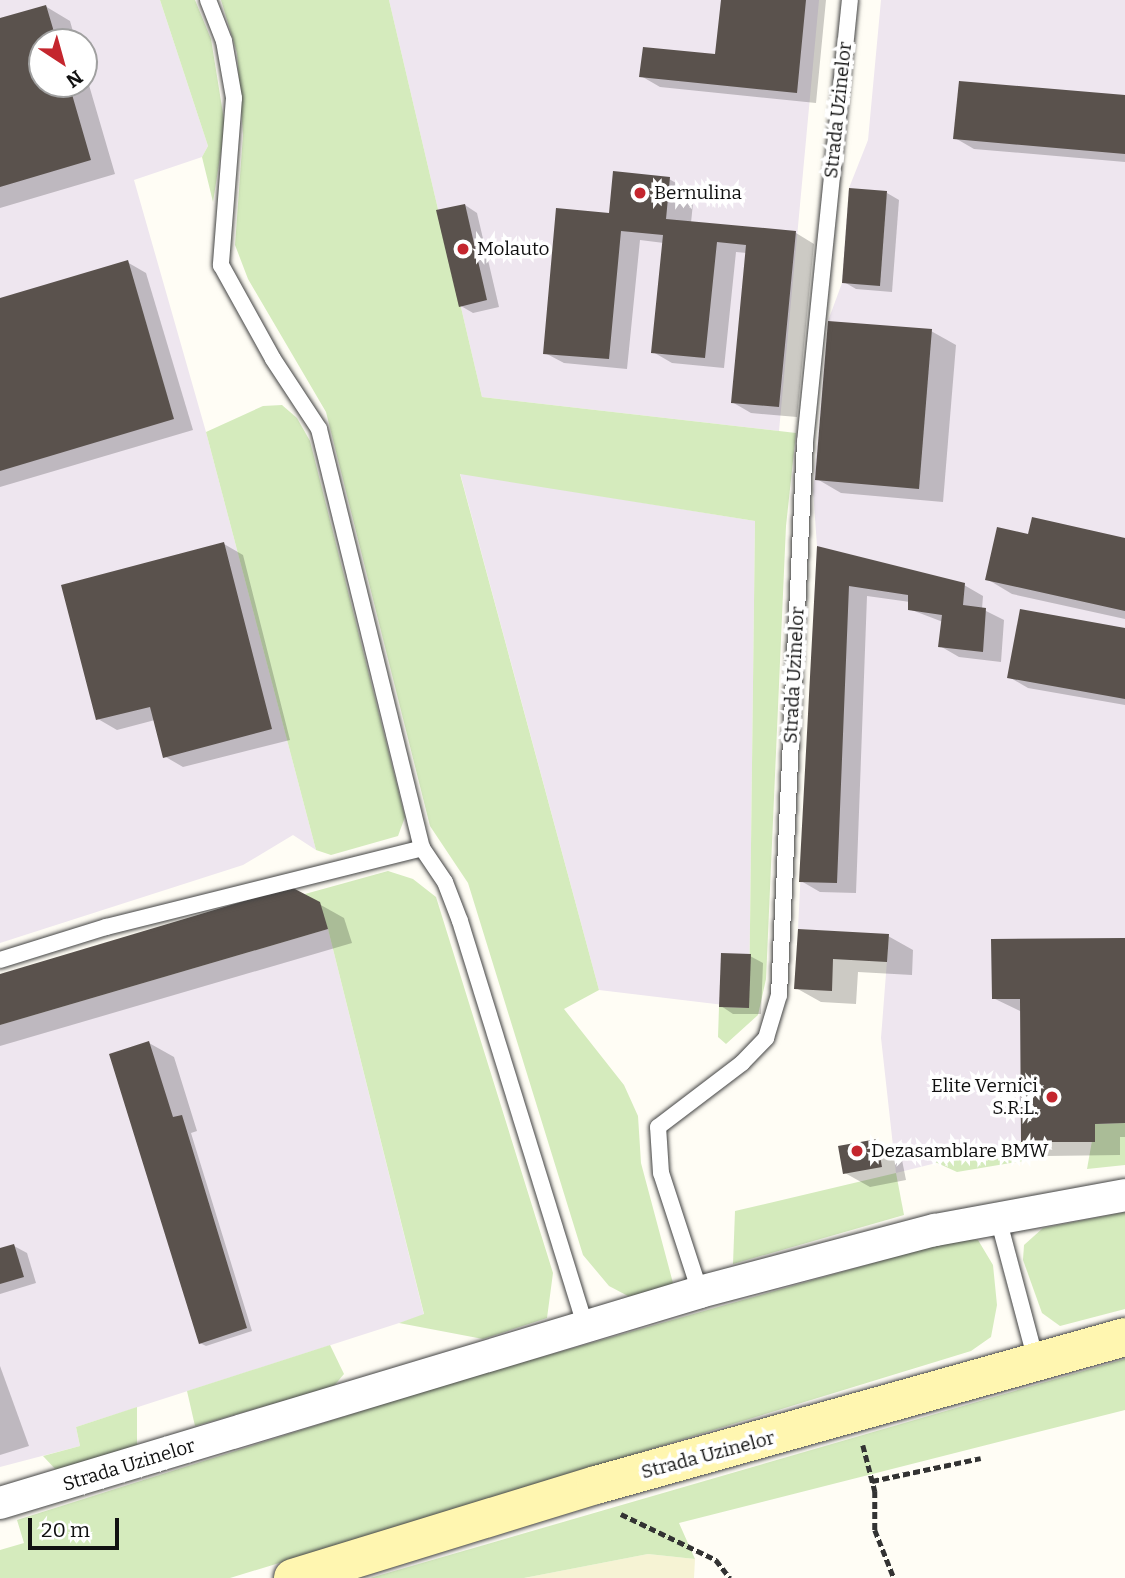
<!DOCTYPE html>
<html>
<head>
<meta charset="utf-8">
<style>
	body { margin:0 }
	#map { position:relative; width:1125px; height:1578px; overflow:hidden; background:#fffdf5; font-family:Bitter,serif }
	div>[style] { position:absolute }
	.industrial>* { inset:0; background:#eee6ef }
	.farmland>* { inset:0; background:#f6f3d4 }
	.green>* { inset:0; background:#d5ebbd }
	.shadow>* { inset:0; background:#0003 }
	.building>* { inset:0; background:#5a524d }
	.path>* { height:4.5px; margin-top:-2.25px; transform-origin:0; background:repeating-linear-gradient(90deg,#333 0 7px,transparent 0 10.5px) }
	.roads { filter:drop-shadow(0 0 2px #444) drop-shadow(0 0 2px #444) }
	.lane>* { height:16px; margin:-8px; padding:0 8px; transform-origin:8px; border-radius:8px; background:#fff }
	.street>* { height:32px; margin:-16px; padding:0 16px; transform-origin:16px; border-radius:16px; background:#fff }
	.secondary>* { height:38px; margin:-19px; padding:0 19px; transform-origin:19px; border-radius:19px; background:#fff6b0 }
	.dots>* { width:19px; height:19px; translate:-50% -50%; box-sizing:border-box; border:4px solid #fff; border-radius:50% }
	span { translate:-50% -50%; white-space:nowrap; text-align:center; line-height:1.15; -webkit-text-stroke:7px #fff; paint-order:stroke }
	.street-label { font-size:19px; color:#111 }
	.poi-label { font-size:19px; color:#111 }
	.left { translate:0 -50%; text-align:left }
	.right { translate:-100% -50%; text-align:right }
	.north { position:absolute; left:28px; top:28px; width:70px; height:70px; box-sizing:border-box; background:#fff; border:2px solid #a0a0a0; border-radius:50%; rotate:144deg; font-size:19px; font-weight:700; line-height:28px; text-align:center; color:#111 }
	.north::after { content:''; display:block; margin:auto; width:24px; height:32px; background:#c4262e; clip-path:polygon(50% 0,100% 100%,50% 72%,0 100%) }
	.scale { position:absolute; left:28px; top:1518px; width:91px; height:32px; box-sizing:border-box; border:4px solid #111; border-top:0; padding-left:9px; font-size:21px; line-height:24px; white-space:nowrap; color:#111; -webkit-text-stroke:5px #fff; paint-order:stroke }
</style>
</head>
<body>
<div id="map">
	<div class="industrial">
		<i style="clip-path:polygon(evenodd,0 0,160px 0,208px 146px,202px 157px,134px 180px,206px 432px,316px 850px,293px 835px,243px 865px,0 943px,0 0,42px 42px,84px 42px,84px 84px,42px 84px,42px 42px)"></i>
		<i style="clip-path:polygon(389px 0,819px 0,779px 431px,482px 397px)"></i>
		<i style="clip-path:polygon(881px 0,1125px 0,1125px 1123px,1096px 1124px,1095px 1142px,1021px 1142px,896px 1173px,881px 1038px,889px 935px,798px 929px,817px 546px,813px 490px,828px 321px,842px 283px,849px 188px,868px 140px)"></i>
		<i style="clip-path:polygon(460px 473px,755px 521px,749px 1008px,599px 990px)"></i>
		<i style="clip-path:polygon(328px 929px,424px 1315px,76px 1427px,80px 1446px,0 1467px,0 1025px)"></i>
	</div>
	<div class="farmland">
		<i style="clip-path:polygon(648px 1554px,695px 1559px,694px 1578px,524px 1578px)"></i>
	</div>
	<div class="green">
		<i style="clip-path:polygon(160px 0,195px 0,211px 39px,225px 126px,213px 202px,202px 157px,208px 146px)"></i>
		<i style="clip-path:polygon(221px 0,389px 0,482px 397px,796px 433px,786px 526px,766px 979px,758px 1015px,726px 1044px,718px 1037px,719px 1007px,749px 1008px,755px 521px,460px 474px,599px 990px,564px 1009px,624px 1085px,638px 1116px,641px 1163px,673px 1283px,647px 1295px,628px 1296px,609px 1286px,583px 1255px,468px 883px,430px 826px,326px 412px,248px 279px,235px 245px,243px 135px,237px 53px)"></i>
		<i style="clip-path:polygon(282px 405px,297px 418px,310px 441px,405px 817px,398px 836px,331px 855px,316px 850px,206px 432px,263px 406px)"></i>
		<i style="clip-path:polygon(388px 871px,413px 879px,436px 897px,553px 1273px,547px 1318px,483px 1339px,399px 1323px,424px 1314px,328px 929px,305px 894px)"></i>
		<i style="clip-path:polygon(1125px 1123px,1125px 1165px,1087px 1169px,1095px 1124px)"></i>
		<i style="clip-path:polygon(1021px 1142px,1023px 1161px,957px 1172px,935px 1162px)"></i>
		<i style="clip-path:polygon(896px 1173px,904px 1215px,733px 1264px,735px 1211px)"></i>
		<i style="clip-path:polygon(1125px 1212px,1125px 1309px,1060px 1326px,1042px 1313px,1023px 1260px,1024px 1245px,1043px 1228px)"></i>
		<i style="clip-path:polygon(958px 1239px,978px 1240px,993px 1265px,997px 1305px,991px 1337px,971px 1351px,230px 1578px,0 1578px,0 1550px,24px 1543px,17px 1520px,450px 1383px)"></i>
		<i style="clip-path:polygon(330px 1345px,344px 1374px,333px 1387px,195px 1426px,187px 1391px)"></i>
		<i style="clip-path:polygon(1125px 1359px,1125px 1410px,679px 1523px,695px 1559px,648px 1554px,524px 1578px,370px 1578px)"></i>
		<i style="clip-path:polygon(137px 1407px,137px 1445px,58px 1472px,43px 1456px,80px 1446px,76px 1427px)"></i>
	</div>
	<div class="shadow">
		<i style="clip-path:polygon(723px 0,826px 0,816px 103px,660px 87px,641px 76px,717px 56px)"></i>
		<i style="clip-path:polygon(45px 6px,70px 21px,76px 42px,42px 42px,42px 84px,84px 84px,84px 68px,115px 174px,0 208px,0 20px)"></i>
		<i style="clip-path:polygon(1125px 97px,1125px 162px,974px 149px,955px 138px)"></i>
		<i style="clip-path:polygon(669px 179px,694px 193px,691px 223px,796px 233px,814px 244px,797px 417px,751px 413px,732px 402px,747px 253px,736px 252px,724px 368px,672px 363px,653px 352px,664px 243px,640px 240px,627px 369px,564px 363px,545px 353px,617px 216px)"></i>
		<i style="clip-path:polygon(887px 193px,899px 200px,892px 292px,856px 289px,844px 282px)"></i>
		<i style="clip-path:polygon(465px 205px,477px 213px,499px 307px,473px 313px,461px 306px)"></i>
		<i style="clip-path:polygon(127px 262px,146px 273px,193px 430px,0 487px,0 300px)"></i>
		<i style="clip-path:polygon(931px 331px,956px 345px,943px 502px,841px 493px,817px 479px)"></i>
		<i style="clip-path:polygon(1029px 536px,1125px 539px,1125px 619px,1012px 594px,987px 579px)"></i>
		<i style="clip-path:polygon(224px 544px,243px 555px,290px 740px,183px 767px,164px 756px,155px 720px,117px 730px,98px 719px)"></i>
		<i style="clip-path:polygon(818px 548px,964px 585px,983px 596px,982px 609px,1004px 620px,1001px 662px,959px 657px,940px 646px,943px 622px,909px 609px,910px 602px,867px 596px,856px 893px,820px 892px,801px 881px)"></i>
		<i style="clip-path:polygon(1125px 630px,1125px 705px,1028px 688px,1009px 677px)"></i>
		<i style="clip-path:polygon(319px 904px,344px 918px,352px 943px,0 1046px,0 976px)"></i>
		<i style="clip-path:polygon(800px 931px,888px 936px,913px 950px,912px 975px,858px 972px,856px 1004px,821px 1002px,796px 988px)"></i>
		<i style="clip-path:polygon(1125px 940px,1125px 1137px,1120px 1137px,1120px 1155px,1047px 1156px,1022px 1141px,1022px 1012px,993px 998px)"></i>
		<i style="clip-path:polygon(750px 956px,763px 963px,761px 1014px,733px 1014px,721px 1006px)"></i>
		<i style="clip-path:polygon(149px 1043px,174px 1057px,197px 1131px,191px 1133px,252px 1331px,206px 1346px,200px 1343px)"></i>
		<i style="clip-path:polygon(877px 1141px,901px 1155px,906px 1180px,870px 1187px,845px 1173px)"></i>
		<i style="clip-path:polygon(14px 1246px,27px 1253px,36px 1283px,0 1294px,0 1251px)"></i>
		<i style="clip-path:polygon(0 1366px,29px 1446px,0 1455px)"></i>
	</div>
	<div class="building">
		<i style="clip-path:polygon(721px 0,806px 0,797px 93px,639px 77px,643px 47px,715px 54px)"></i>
		<i style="clip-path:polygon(46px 5px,57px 42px,42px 42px,42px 84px,69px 84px,91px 160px,0 187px,0 18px)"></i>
		<i style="clip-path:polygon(959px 81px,1125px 95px,1125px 154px,953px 139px)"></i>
		<i style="clip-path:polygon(613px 171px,670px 177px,666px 219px,796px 231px,779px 407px,731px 403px,746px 245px,717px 242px,705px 358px,651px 353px,663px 235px,621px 231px,609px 359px,543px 354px,556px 208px,609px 213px)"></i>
		<i style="clip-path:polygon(849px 188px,887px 191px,880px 286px,842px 283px)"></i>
		<i style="clip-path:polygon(465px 204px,487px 300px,459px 307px,436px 210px)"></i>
		<i style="clip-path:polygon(128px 260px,174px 419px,0 471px,0 298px)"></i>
		<i style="clip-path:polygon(828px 321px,932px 329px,919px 489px,815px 480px)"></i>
		<i style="clip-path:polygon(1032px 517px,1125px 538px,1125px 611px,985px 580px,997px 527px,1028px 534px)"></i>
		<i style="clip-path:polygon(224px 542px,272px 729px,163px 758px,150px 707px,96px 720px,61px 585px)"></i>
		<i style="clip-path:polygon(817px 546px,965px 583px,963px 605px,986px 608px,983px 652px,938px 647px,942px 615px,908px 610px,908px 595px,849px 586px,837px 883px,799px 882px)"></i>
		<i style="clip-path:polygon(1020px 609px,1125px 628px,1125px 699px,1007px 678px)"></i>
		<i style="clip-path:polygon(291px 887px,320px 902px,328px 929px,0 1025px,0 974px)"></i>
		<i style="clip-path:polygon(798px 929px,889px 934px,887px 962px,833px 959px,832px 991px,794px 989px)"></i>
		<i style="clip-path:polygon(1125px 938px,1125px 1123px,1095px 1124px,1095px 1142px,1021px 1142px,1020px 999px,992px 999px,991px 939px)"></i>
		<i style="clip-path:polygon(721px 953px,751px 954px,749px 1008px,719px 1007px)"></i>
		<i style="clip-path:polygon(149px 1041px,173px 1117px,182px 1115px,247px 1328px,199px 1344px,109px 1054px)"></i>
		<i style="clip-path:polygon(877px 1139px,882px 1167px,843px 1174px,838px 1146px)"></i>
		<i style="clip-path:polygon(14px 1244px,24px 1277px,0 1284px,0 1248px)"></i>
	</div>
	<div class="path">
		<i style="left:863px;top:1445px;width:48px;rotate:75.4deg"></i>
		<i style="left:875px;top:1491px;width:39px;rotate:90deg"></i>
		<i style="left:875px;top:1530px;width:52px;rotate:68.4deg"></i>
		<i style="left:872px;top:1481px;width:111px;rotate:-11.9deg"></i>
		<i style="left:621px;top:1514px;width:106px;rotate:25.8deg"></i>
		<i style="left:716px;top:1560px;width:23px;rotate:52deg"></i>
	</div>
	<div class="roads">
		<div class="lane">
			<i style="left:208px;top:0;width:44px;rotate:68.7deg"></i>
			<i style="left:224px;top:41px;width:58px;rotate:80deg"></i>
			<i style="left:234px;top:98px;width:168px;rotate:94.5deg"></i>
			<i style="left:221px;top:265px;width:107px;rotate:61deg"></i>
			<i style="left:273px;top:359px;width:84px;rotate:56.7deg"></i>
			<i style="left:319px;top:429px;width:431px;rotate:76.2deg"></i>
			<i style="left:422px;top:848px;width:41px;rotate:55.9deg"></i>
			<i style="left:445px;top:882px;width:42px;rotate:69deg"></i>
			<i style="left:460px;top:921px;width:425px;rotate:72.8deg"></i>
			<i style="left:0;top:960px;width:111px;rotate:-17.3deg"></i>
			<i style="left:106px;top:927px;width:326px;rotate:-14deg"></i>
			<i style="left:998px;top:1218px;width:148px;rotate:75.1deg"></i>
			<i style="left:700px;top:1292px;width:125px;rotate:-108.1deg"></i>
			<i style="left:661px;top:1173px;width:46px;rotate:-93.7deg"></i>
			<i style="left:658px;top:1127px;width:106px;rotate:-37.3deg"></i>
			<i style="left:742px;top:1063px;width:35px;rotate:-46deg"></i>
			<i style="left:766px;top:1038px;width:45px;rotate:-73.2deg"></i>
			<i style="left:779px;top:995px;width:554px;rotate:-87.31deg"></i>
			<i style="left:805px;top:442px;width:444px;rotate:-84.2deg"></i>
		</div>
		<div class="street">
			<i style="left:0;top:1503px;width:731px;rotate:-16.77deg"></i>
			<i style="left:700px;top:1292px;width:243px;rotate:-14.8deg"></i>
			<i style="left:935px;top:1230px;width:193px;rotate:-10.4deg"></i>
		</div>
		<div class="secondary">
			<i style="left:293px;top:1578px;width:317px;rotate:-17.1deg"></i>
			<i style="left:596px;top:1485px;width:549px;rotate:-15.63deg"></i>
		</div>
	</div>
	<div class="dots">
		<i style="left:640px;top:193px;background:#c4262e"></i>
		<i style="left:463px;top:249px;background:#c4262e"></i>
		<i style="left:1052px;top:1097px;background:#c4262e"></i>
		<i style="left:857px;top:1151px;background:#c4262e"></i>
	</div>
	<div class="street-label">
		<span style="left:838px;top:110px;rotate:-84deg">Strada Uzinelor</span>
		<span style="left:794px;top:675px;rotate:-87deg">Strada Uzinelor</span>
		<span style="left:708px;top:1455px;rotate:-15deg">Strada Uzinelor</span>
		<span style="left:129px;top:1465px;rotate:-17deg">Strada Uzinelor</span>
	</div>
	<div class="poi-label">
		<span class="left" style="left:654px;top:193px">Bernulina</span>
		<span class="left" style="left:477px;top:249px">Molauto</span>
		<span class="right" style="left:1038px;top:1097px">Elite Vernici<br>S.R.L.</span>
		<span class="left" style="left:871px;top:1151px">Dezasamblare BMW</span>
	</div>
	<div class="north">N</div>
	<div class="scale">20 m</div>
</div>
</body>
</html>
